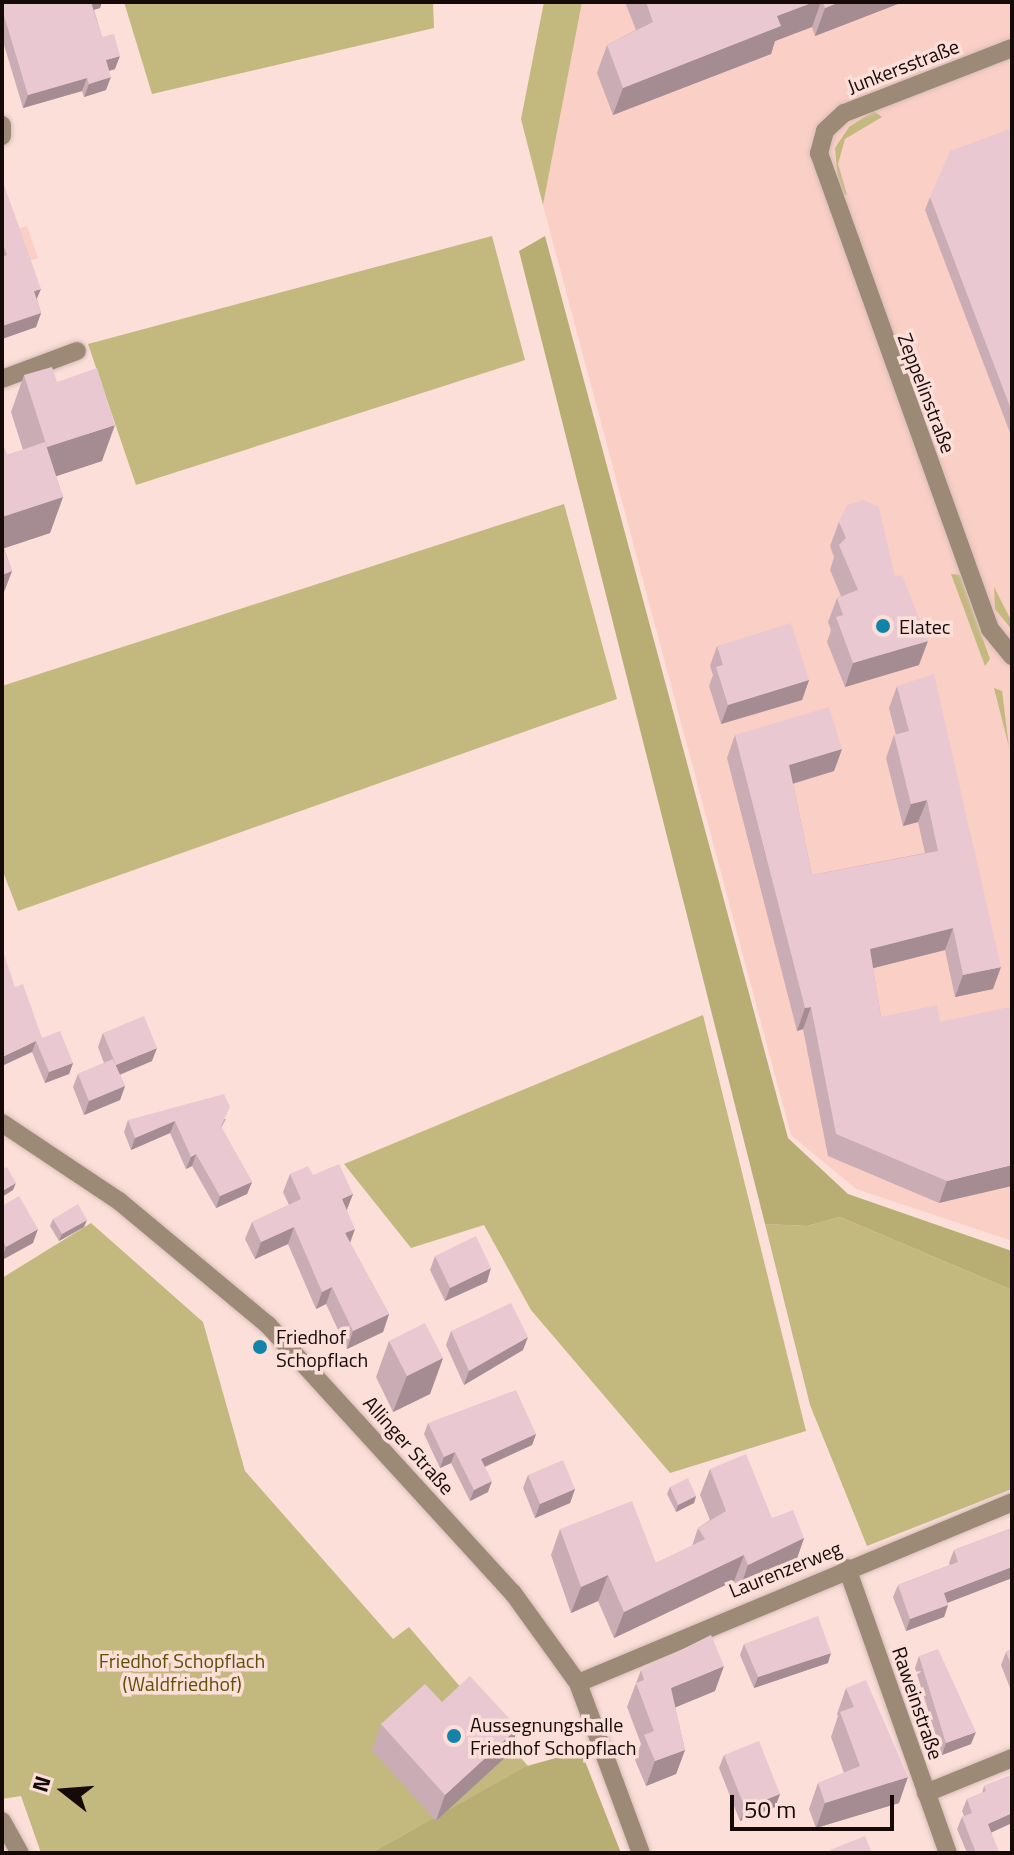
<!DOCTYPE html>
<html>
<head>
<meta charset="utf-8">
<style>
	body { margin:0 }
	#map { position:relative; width:1014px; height:1855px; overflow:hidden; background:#fcdfd9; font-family:"Titillium Web",sans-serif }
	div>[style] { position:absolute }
	.built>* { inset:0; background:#facfc5 }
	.green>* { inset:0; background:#c3b97e }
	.forest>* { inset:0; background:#b8ae74 }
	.roads { filter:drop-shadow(0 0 2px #d7bdb8) drop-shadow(0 0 2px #d7bdb8) }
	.street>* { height:18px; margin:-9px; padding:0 9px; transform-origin:9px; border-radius:9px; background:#9c8a77 }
	.wall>* { inset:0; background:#c9acb4 }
	.shaded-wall>* { inset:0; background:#a48c92 }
	.building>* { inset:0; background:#eac8d1 }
	.dots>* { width:22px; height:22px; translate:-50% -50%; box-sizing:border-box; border:4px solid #fcdfd9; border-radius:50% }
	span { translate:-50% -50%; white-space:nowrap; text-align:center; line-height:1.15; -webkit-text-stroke:7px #fcdfd9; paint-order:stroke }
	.street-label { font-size:20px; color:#150a08 }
	.poi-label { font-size:20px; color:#150a08 }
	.left { translate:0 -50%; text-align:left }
	.park-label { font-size:20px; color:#5c5107 }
	.frame { position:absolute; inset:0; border:4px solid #150a08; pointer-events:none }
	.north { position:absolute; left:24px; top:1751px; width:80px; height:80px; -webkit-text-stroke:6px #fcdfd9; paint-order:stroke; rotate:287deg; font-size:22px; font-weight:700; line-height:32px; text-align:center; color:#150a08 }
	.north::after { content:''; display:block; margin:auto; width:28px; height:36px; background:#150a08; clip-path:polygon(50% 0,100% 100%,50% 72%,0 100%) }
	.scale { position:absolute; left:730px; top:1795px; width:164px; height:36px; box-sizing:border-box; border:4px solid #150a08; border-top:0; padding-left:10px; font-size:24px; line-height:28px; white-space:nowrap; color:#150a08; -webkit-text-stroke:6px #fcdfd9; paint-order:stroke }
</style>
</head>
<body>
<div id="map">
	<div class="built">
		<i style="clip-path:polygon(582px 2px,1012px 2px,1012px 1241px,856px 1189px,791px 1135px,543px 205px)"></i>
		<i style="clip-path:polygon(27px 226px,38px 258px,2px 270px,2px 233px)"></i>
	</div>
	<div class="green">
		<i style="clip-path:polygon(124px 2px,433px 2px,434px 28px,152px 94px)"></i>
		<i style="clip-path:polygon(544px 2px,582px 2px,543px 205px,521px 119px)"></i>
		<i style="clip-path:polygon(874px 111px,882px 117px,845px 139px,838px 164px,847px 195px,839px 193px,835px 148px,849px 127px)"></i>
		<i style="clip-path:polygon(492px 236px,525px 360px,136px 485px,88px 344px)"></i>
		<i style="clip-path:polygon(564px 504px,617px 699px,18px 911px,2px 869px,2px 686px)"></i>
		<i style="clip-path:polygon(951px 574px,960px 575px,990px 659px,985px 666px)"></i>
		<i style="clip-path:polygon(994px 587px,1012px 622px,1012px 630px,995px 609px)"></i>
		<i style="clip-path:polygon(994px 688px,1002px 691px,1009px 747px)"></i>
		<i style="clip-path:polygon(703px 1015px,806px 1431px,670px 1473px,531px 1310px,484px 1225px,411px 1248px,344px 1164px)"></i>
		<i style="clip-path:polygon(840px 1217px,1012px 1290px,1012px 1489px,867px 1546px,810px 1405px,765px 1224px,807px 1226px)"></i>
		<i style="clip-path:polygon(91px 1223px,203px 1322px,245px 1471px,393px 1639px,409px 1627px,528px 1766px,371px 1853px,41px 1853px,21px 1796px,2px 1799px,2px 1278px)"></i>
	</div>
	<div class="forest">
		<i style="clip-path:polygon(545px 236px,788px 1138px,848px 1194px,1012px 1251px,1012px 1290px,840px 1217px,807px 1226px,765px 1224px,519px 251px)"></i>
		<i style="clip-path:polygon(581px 1751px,621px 1853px,371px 1853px,527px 1766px)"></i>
	</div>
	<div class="roads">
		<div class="street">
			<i style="left:1012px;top:48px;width:180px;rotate:158.8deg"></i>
			<i style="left:844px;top:113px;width:26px;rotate:137deg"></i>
			<i style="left:825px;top:131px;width:23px;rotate:105deg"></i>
			<i style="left:819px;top:153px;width:506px;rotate:70.24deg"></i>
			<i style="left:990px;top:629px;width:35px;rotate:51deg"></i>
			<i style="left:2px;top:125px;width:11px;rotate:90deg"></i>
			<i style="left:2px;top:379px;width:80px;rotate:-20.5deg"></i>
			<i style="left:2px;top:1123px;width:141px;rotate:33.7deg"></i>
			<i style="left:119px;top:1201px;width:194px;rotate:39.8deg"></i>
			<i style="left:268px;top:1325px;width:363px;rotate:47.6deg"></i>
			<i style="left:513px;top:1593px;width:111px;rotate:54.2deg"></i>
			<i style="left:578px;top:1683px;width:181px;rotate:69.7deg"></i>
			<i style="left:847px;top:1568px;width:302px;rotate:70.5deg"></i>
			<i style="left:578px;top:1683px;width:470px;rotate:-22.6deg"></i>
			<i style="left:926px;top:1793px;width:93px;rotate:-22.1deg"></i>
			<i style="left:2px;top:1821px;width:37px;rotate:61deg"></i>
		</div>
	</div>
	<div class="wall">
		<i style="clip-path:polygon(12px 2px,102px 2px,100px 8px,94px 10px,102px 37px,115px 69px,109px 71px,106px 90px,84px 97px,82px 91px,23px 108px,2px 38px,2px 5px)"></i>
		<i style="clip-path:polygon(625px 2px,903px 2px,815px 36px,812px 27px,775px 41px,771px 54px,613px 115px,597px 73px,607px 45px,636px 30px)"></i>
		<i style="clip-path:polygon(1012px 128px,1012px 438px,925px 210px,930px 197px)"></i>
		<i style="clip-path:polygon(2px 179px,41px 313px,36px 327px,2px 339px)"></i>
		<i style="clip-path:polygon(24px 375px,57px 382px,102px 461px,56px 476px,63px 497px,50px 533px,4px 548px,12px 571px,2px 597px,2px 442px,7px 455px,23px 450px,11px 412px)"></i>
		<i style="clip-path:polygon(839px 522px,895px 577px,919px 665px,845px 687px,827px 642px,831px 630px,828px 622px,837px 598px,841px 596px,830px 570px,834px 557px,830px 546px)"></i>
		<i style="clip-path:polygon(717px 646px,809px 680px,802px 700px,721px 724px,709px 686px,713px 675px,710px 666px)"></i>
		<i style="clip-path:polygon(897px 686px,993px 989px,955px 997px,945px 950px,873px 968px,881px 1017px,940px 1022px,1012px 1022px,939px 1203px,828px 1156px,803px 1029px,797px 1031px,727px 758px,735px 735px,842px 749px,834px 771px,793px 784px,812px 875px,925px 853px,918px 822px,903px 826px,886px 758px,894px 735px,896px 735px,889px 708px)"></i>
		<i style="clip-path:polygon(15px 987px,42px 1038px,73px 1063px,69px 1074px,45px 1083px,32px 1052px)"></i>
		<i style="clip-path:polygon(103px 1033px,152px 1061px,120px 1075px,125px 1086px,120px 1100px,84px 1115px,73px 1087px,78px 1074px,104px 1063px,98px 1047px)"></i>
		<i style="clip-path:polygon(226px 1119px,221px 1128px,252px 1182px,247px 1194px,216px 1208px,192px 1166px,186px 1169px,170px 1133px,131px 1150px,124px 1132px,128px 1120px)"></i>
		<i style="clip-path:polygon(290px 1174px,313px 1175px,353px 1194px,347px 1210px,350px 1243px,389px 1314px,383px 1332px,347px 1349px,326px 1304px,316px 1309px,288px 1244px,255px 1259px,245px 1239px,252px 1222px,289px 1205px,283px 1192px)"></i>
		<i style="clip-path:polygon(2px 1206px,33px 1243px,2px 1260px)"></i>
		<i style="clip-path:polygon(53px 1219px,84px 1227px,59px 1241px,50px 1226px)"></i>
		<i style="clip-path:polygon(435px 1256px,487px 1282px,445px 1301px,430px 1270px)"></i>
		<i style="clip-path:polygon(451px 1331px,523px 1350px,464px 1385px,446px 1345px)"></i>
		<i style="clip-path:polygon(389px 1341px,443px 1358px,430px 1394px,393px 1412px,376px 1377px)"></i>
		<i style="clip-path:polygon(428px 1423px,536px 1434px,532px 1445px,485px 1467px,488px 1492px,470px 1501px,451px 1463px,440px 1468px,424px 1434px)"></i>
		<i style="clip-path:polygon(710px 1469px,772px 1518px,804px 1538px,795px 1564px,739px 1591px,734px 1581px,614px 1638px,598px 1601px,571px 1613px,551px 1555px,560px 1529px,656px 1563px,692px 1546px,698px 1528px,710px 1520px,700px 1495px)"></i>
		<i style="clip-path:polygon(528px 1475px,575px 1489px,570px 1503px,535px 1518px,523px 1488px)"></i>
		<i style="clip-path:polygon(670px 1487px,696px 1496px,694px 1503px,676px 1512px,667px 1494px)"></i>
		<i style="clip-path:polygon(1012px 1528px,1012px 1578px,947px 1603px,948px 1605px,944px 1617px,906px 1631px,893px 1597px,898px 1585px,950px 1565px,949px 1563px,954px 1550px)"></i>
		<i style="clip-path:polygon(744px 1644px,828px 1663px,754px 1688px,740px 1655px)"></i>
		<i style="clip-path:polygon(1012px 1649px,1012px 1693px,1001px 1665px,1006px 1652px)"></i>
		<i style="clip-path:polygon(919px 1656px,971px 1744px,942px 1755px,915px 1668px)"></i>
		<i style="clip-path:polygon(641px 1670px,715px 1691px,675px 1707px,685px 1750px,676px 1774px,646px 1786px,635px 1760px,641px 1744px,627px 1707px)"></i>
		<i style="clip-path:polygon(846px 1688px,899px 1803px,816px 1828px,809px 1809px,818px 1783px,844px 1773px,831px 1737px,838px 1716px,837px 1714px)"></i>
		<i style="clip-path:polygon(442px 1702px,518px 1728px,509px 1754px,436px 1821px,372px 1750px,381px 1724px)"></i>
		<i style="clip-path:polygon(724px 1755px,780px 1794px,775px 1807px,740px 1821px,719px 1768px)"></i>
		<i style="clip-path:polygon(1012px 1775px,991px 1832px,998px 1853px,967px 1853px,957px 1829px,962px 1817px,964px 1816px,962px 1811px,967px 1799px,982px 1793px,984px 1786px)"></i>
	</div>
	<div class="shaded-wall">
		<i style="clip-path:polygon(89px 2px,102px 2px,100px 8px,86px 12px)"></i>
		<i style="clip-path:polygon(814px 2px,821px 2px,812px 27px,775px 41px,771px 54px,613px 115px,623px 88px,777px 16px)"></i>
		<i style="clip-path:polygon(840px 2px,903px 2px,815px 36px,825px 8px)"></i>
		<i style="clip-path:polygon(120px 56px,115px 69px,101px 73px,106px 60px)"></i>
		<i style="clip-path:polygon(111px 77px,106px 90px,84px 97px,89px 84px)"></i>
		<i style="clip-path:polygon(87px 78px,82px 91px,23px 108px,28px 95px)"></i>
		<i style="clip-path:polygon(41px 289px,35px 303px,34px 291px)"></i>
		<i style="clip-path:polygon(41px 313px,36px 327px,2px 339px,2px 326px)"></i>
		<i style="clip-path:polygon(115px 425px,102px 461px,33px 484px,47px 447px)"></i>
		<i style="clip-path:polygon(63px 497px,50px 533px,2px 549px,2px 517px)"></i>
		<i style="clip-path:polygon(12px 571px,2px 597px,2px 575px)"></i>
		<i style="clip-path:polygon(928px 641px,919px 665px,845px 687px,853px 663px)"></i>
		<i style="clip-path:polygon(809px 680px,802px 700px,721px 724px,728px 705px)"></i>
		<i style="clip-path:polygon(842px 749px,834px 771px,781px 787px,789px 765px)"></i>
		<i style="clip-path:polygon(927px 800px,918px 822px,903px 826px,911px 804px)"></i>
		<i style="clip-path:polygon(953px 928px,945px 950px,862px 971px,870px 949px)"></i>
		<i style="clip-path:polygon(1001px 967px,993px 989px,955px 997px,963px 975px)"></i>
		<i style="clip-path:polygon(811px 1007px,803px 1029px,797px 1031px,805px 1008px)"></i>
		<i style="clip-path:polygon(36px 1041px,32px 1052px,2px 1066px,2px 1057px)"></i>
		<i style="clip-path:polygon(157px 1048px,152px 1061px,111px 1078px,116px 1065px)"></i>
		<i style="clip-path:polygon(73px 1063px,69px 1074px,45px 1083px,49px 1072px)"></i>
		<i style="clip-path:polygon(125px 1086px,120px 1100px,84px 1115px,89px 1101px)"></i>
		<i style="clip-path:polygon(175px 1121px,170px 1133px,131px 1150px,135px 1138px)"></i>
		<i style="clip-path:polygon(196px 1154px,192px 1166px,186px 1169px,191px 1157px)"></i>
		<i style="clip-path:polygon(1012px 1165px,1012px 1186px,939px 1203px,947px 1181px)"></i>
		<i style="clip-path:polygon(252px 1182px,247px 1194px,216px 1208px,220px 1196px)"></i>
		<i style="clip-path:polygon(16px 1183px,13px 1190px,2px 1197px,2px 1191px)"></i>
		<i style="clip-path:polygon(353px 1194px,346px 1211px,342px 1199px)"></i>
		<i style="clip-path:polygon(87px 1220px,84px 1227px,59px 1241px,62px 1234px)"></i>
		<i style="clip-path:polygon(294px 1227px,288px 1244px,255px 1259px,261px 1242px)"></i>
		<i style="clip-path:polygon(38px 1229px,33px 1243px,2px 1260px,6px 1247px)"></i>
		<i style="clip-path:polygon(355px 1229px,349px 1246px,345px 1233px)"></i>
		<i style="clip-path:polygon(491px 1268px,487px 1282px,445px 1301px,450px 1288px)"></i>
		<i style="clip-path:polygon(332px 1287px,326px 1304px,316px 1309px,322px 1292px)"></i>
		<i style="clip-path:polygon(389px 1314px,383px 1332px,347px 1349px,353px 1331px)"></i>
		<i style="clip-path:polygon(528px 1337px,523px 1350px,464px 1385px,469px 1371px)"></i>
		<i style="clip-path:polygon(443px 1358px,430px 1394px,393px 1412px,407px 1376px)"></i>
		<i style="clip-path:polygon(536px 1434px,532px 1445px,477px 1470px,481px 1459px)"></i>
		<i style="clip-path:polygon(455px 1452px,451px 1463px,440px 1468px,444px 1457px)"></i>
		<i style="clip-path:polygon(492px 1481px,488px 1492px,470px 1501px,474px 1490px)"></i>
		<i style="clip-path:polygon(575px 1489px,570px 1503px,535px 1518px,540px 1504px)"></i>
		<i style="clip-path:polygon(696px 1496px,694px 1503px,676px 1512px,678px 1505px)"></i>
		<i style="clip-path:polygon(804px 1538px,795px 1564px,739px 1591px,748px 1565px)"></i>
		<i style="clip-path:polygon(744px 1555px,734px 1581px,614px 1638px,624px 1612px)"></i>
		<i style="clip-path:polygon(1012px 1567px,1012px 1578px,939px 1606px,944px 1593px)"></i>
		<i style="clip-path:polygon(608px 1575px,598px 1601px,571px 1613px,581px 1587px)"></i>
		<i style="clip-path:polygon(948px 1605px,944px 1617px,906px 1631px,910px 1619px)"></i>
		<i style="clip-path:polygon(831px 1653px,828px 1663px,754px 1688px,758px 1677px)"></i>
		<i style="clip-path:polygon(724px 1666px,715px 1691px,662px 1713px,671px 1688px)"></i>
		<i style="clip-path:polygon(518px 1728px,509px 1754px,436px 1821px,445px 1795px)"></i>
		<i style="clip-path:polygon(976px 1732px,971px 1744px,942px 1755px,946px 1743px)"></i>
		<i style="clip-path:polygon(685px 1750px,676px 1774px,646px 1786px,655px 1761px)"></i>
		<i style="clip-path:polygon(908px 1777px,899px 1803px,816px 1828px,825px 1803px)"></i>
		<i style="clip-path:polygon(780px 1794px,775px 1807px,740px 1821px,745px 1808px)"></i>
		<i style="clip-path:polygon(1012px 1813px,1012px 1823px,984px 1836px,988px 1824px)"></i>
	</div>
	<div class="building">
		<i style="clip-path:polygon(12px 2px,91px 2px,102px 37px,114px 34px,120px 56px,106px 60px,111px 77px,89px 84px,87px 78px,28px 95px,2px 9px,2px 5px)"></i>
		<i style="clip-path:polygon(646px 2px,814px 2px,777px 16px,781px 26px,623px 88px,607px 45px,653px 22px)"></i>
		<i style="clip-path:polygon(823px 2px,840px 2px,825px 8px)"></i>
		<i style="clip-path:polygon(1012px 128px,1012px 412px,930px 197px,950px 151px)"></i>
		<i style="clip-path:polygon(2px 179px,41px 289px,34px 291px,41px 313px,2px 326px,2px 257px,7px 255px,2px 241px)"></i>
		<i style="clip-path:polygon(52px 367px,57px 382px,97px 368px,115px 425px,47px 447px,24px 375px)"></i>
		<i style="clip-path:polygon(2px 442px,7px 455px,45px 442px,63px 497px,2px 517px)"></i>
		<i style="clip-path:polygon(863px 500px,879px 507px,895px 577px,902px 575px,928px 641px,853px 663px,836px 617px,843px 615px,837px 598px,858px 590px,839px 545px,846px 538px,839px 522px,847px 505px)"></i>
		<i style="clip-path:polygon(2px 544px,12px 571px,2px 575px)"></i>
		<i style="clip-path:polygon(791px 623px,809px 680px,728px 705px,716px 667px,723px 665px,717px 646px)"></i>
		<i style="clip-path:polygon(934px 674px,1001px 967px,963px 975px,953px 928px,870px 949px,881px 1017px,937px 1005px,940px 1022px,1009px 1007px,1012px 1022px,1012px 1165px,947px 1181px,836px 1134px,811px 1007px,805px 1008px,735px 735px,829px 707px,842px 749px,789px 765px,812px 875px,938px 851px,927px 800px,911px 804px,894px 735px,909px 731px,897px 686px)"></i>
		<i style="clip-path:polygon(2px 948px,15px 987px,23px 984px,42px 1038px,60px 1031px,73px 1063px,49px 1072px,36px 1041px,2px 1057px)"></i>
		<i style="clip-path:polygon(144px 1016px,157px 1048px,116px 1065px,103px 1033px)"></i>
		<i style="clip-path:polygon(113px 1059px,125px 1086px,89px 1101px,78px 1074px)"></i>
		<i style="clip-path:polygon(224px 1094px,230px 1107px,221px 1126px,252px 1182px,220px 1196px,196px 1154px,191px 1157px,175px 1121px,135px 1138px,128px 1120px)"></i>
		<i style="clip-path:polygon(339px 1164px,353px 1194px,342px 1199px,355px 1229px,345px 1233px,389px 1314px,353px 1331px,332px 1287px,322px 1292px,294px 1227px,261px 1242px,252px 1222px,301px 1199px,290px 1174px,308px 1166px,313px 1175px)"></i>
		<i style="clip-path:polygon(7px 1167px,16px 1183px,2px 1191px,2px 1170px)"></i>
		<i style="clip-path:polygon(19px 1196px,38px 1229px,6px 1247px,2px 1240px,2px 1206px)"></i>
		<i style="clip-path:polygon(78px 1204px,87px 1220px,62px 1234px,53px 1219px)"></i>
		<i style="clip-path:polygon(476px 1236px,491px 1268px,450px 1288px,435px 1256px)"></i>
		<i style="clip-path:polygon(511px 1303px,528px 1337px,469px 1371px,451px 1331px)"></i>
		<i style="clip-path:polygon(425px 1323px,443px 1358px,407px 1376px,389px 1341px)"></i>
		<i style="clip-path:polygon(516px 1390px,536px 1434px,481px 1459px,492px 1481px,474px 1490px,455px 1452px,444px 1457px,428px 1423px)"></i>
		<i style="clip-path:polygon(746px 1454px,772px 1518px,793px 1510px,804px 1538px,748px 1565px,744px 1555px,624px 1612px,608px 1575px,581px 1587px,560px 1529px,632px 1501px,656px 1563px,705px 1539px,698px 1528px,726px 1511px,710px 1469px)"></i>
		<i style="clip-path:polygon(563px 1460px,575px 1489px,540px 1504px,528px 1475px)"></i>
		<i style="clip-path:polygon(688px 1478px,696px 1496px,678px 1505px,670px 1487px)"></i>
		<i style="clip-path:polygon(1012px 1528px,1012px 1567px,944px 1593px,948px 1605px,910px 1619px,898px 1585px,958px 1562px,954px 1550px)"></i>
		<i style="clip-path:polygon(818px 1616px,831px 1653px,758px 1677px,744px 1644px)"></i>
		<i style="clip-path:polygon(711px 1635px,724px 1666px,671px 1688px,685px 1750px,655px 1761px,644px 1735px,654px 1731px,636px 1683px,644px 1680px,641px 1670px)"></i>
		<i style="clip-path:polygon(938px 1649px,976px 1732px,946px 1743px,919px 1656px)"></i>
		<i style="clip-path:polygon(1012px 1649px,1012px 1667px,1006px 1652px)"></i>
		<i style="clip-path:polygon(470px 1676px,518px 1728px,445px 1795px,381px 1724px,425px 1684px,442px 1702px)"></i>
		<i style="clip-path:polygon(866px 1680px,908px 1777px,825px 1803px,818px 1783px,860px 1766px,840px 1712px,854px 1707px,846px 1688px)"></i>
		<i style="clip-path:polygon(759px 1741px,780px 1794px,745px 1808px,724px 1755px)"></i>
		<i style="clip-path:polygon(1012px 1775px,1012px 1813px,988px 1824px,999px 1852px,995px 1853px,976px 1853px,962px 1817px,972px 1813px,967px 1799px,986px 1791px,984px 1786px)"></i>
		<i style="clip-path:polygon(865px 1836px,872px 1853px,831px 1853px,830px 1850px)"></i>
	</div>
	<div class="dots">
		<i style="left:883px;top:626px;background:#1284aa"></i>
		<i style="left:260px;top:1347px;background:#1284aa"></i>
		<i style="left:454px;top:1736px;background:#1284aa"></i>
	</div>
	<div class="street-label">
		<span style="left:903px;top:66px;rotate:-21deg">Junkersstraße</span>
		<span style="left:927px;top:393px;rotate:69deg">Zeppelinstraße</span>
		<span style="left:409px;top:1445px;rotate:48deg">Allinger Straße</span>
		<span style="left:785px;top:1569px;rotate:-22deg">Laurenzerweg</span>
		<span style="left:918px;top:1703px;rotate:71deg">Raweinstraße</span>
	</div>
	<div class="poi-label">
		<span class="left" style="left:899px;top:626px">Elatec</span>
		<span class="left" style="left:276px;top:1348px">Friedhof<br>Schopflach</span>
		<span class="left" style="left:470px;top:1736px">Aussegnungshalle<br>Friedhof Schopflach</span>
	</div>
	<div class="park-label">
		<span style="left:182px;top:1672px">Friedhof Schopflach<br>(Waldfriedhof)</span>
	</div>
	<div class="frame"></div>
	<div class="north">N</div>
	<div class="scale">50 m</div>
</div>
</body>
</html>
